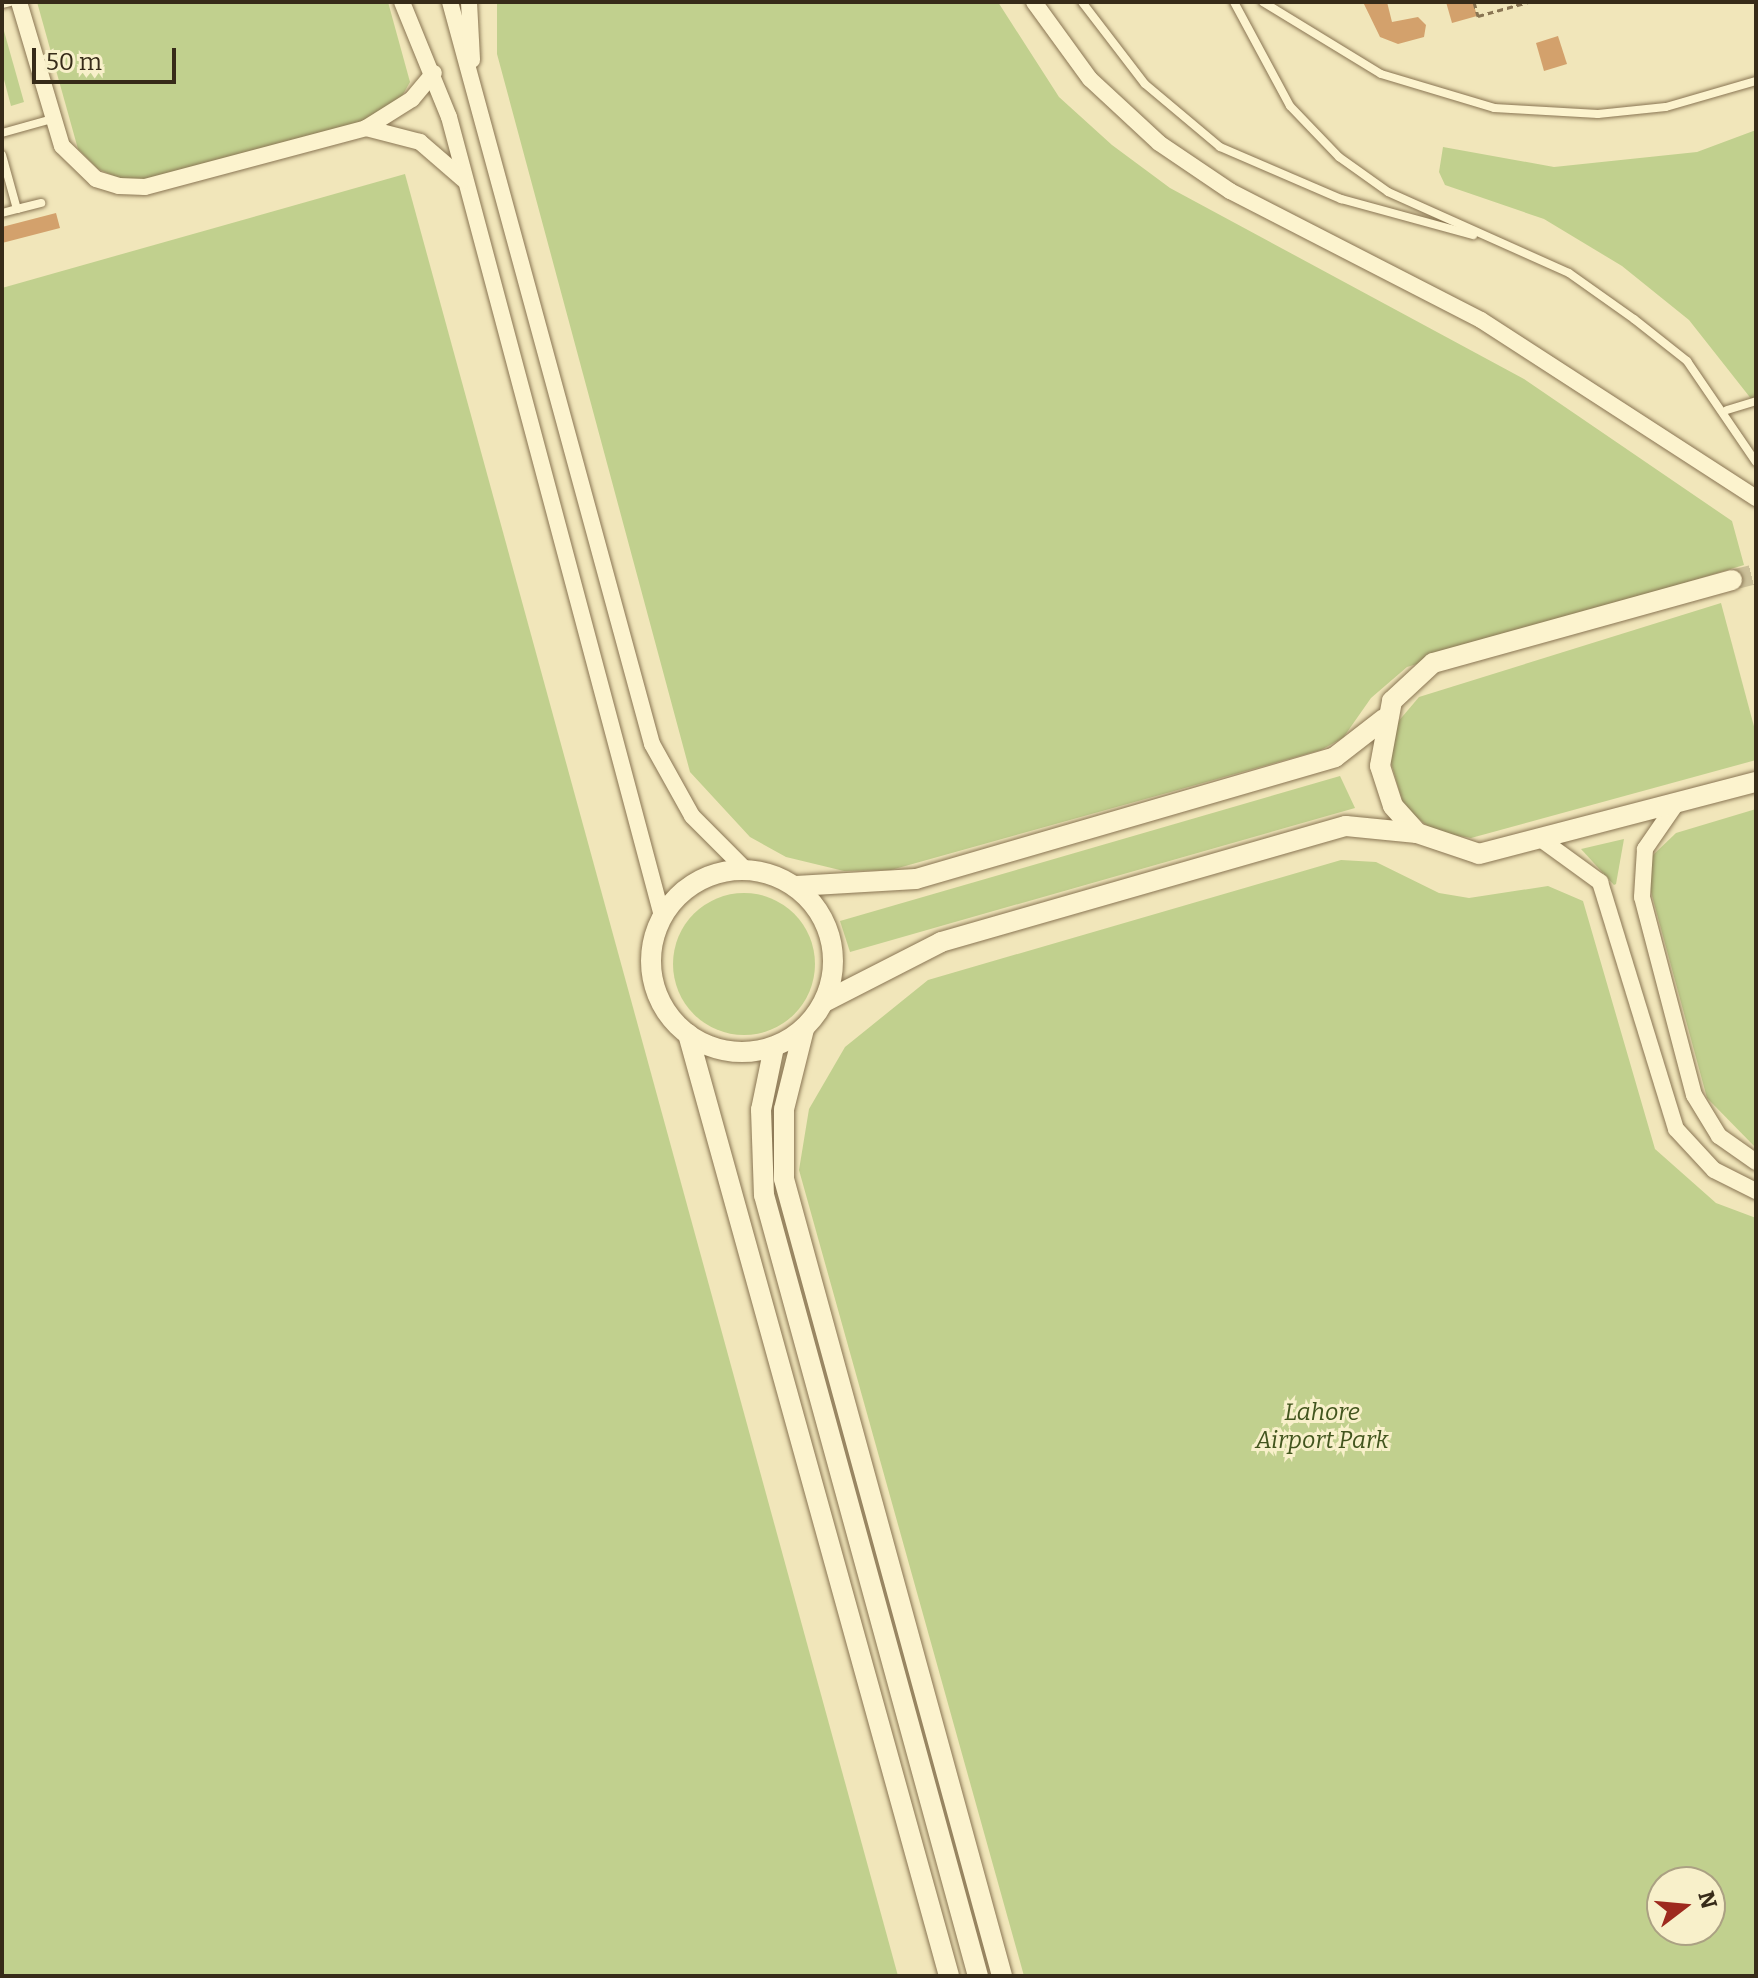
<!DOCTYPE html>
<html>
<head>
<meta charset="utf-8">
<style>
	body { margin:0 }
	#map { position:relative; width:1758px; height:1978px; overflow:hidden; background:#f1e6ba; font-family:Bitter,serif }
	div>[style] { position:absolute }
	.green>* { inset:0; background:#c1d08e }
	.round { border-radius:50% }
	.building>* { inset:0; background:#d3a16c }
	.tertiary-tunnel>* { height:20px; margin-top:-10px; transform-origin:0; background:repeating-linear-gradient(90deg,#ccc19a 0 20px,transparent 0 30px) }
	.path>* { height:3px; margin-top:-1.5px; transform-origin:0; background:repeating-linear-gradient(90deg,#897553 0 6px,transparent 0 10px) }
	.roads { filter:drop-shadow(0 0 2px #897553) drop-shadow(0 0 2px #897553) }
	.service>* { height:8px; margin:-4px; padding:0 4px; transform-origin:4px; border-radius:4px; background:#fcf3ce }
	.minor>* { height:16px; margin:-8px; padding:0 8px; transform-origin:8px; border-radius:8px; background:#fcf3ce }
	.tertiary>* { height:20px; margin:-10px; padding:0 10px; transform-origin:10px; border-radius:10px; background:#fcf3ce }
	.tertiary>.ring { margin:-10px; padding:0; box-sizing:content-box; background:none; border:20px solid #fcf3ce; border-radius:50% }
	span { translate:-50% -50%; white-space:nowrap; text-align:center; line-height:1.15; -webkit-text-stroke:6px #f8f0ca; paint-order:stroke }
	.park-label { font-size:24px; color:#42551e; font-style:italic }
	.frame { position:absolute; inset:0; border:4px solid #372b19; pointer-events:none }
	.north { position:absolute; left:1646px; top:1866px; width:80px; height:80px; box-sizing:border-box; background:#f8f0ca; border:2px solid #aba183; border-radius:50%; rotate:74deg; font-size:22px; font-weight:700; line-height:32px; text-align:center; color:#372b19 }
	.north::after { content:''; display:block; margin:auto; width:28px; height:36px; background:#9e2a1e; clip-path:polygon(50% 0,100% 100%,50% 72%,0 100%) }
	.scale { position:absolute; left:32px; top:48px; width:144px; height:36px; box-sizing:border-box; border:4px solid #372b19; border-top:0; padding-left:10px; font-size:24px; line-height:28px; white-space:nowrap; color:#372b19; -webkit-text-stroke:6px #f8f0ca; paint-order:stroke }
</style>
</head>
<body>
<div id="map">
	<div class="green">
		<i style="clip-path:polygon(37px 2px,388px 2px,410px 82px,397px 105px,370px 124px,130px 183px,98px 169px,78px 149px)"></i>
		<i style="clip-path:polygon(497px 2px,998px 2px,1059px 97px,1112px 145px,1170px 188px,1524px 379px,1732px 521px,1744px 565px,1407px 667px,1371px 698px,1343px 738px,1321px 750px,891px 870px,844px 871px,786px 857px,750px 837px,690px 772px,497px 54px)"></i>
		<i style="clip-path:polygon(2px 24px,24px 102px,11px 106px,2px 72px)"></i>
		<i style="clip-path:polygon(1756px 130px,1756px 405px,1689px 320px,1622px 266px,1544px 219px,1445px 185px,1439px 172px,1443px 147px,1554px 167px,1697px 152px)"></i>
		<i style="clip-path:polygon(405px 174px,898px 1976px,2px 1976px,2px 288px)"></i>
		<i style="clip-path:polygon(1721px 603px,1756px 734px,1756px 760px,1471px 838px,1435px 832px,1404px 807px,1389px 756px,1397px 723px,1419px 697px)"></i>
		<i style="clip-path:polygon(1340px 776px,1355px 808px,850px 952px,840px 921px)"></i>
		<i style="clip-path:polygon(1756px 809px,1756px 1148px,1707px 1098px,1648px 881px,1652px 856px,1676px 833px)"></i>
		<i style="clip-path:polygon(1624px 839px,1616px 884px,1614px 885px,1581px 849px)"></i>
		<i style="clip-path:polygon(evenodd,1341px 860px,1376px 862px,1439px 893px,1469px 898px,1548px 886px,1583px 901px,1655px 1149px,1716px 1203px,1756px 1218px,1756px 1976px,1024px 1976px,799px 1170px,809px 1109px,845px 1047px,928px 980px,1341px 860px,1662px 1882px,1710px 1882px,1710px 1930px,1662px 1930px,1662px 1882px)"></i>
		<i class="round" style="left:673px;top:893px;width:142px;height:142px"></i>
	</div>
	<div class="building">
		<i style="clip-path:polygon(1363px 2px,1387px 2px,1392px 22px,1418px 17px,1426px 25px,1424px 37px,1398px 44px,1380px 37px)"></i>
		<i style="clip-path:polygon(1446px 2px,1473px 2px,1477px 16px,1452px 23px)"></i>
		<i style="clip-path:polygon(1558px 36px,1567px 64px,1544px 71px,1536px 43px)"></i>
		<i style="clip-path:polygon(56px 213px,60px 228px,2px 243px,2px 227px)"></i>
	</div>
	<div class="tertiary-tunnel">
		<i style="left:1732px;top:580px;width:25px;rotate:-14deg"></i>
	</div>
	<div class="path">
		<i style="left:1474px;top:2px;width:15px;rotate:74deg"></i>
		<i style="left:1478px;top:16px;width:52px;rotate:-15.6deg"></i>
	</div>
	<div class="roads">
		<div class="service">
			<i style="left:1082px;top:2px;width:103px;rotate:52.5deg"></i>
			<i style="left:1145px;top:84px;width:98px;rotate:40deg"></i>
			<i style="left:1220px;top:147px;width:132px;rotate:23.3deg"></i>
			<i style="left:1341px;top:199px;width:137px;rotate:15.3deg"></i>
			<i style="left:1234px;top:2px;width:118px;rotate:61.7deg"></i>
			<i style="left:1290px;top:106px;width:71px;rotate:46.1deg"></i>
			<i style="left:1339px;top:157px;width:60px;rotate:35.5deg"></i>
			<i style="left:1388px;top:192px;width:198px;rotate:24.1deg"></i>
			<i style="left:1569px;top:273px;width:80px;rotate:35.3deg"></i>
			<i style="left:1634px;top:319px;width:68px;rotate:38.4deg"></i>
			<i style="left:1687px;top:361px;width:122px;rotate:55.7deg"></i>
			<i style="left:1263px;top:2px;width:138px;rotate:31.4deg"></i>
			<i style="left:1381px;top:74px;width:118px;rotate:16.7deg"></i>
			<i style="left:1494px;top:108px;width:104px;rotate:3.3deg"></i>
			<i style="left:1598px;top:114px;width:68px;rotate:-5.9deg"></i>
			<i style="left:1666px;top:107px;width:94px;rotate:-16.1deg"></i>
			<i style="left:2px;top:4px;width:8px;rotate:-14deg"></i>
			<i style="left:2px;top:133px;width:52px;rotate:-15.6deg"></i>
			<i style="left:2px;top:155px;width:56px;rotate:74.5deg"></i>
			<i style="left:17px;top:209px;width:25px;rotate:-14deg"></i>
			<i style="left:2px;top:213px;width:16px;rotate:-15deg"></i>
			<i style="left:1727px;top:410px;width:30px;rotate:-17deg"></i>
		</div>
		<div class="minor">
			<i style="left:19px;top:2px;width:150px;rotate:73.4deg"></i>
			<i style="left:62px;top:146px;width:47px;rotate:44.1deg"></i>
			<i style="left:96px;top:179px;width:24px;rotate:17deg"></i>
			<i style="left:119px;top:186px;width:26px;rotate:2deg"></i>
			<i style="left:145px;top:187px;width:229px;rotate:-14.9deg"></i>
			<i style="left:366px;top:128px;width:54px;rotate:-32.2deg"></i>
			<i style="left:412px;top:99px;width:34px;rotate:-50deg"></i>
			<i style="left:402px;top:2px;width:124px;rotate:67.8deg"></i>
			<i style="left:449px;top:117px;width:827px;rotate:75.07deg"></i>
			<i style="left:450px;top:2px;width:769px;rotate:74.77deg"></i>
			<i style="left:652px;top:744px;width:82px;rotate:60.9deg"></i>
			<i style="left:692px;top:816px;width:75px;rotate:45deg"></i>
			<i style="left:469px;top:2px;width:58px;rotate:87deg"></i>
			<i style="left:1034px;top:2px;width:95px;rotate:54deg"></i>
			<i style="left:1090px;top:79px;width:94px;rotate:42.8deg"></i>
			<i style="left:1159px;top:143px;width:86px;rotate:34.1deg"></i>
			<i style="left:1230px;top:191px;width:282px;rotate:27.2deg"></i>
			<i style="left:1481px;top:320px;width:328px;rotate:32.9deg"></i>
			<i style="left:366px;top:128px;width:56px;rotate:14.5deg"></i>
			<i style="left:420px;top:142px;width:58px;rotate:40.8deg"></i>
			<i style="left:1676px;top:804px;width:55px;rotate:124.6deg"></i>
			<i style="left:1645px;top:849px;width:48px;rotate:93.6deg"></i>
			<i style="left:1642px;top:897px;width:205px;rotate:75.3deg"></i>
			<i style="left:1694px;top:1095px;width:48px;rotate:58.6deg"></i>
			<i style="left:1719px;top:1136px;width:45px;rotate:35.1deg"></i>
			<i style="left:1542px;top:840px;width:72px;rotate:35.9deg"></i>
			<i style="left:1600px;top:882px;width:258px;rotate:72.9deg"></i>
			<i style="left:1676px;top:1129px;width:56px;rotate:47.2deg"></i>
			<i style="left:1714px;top:1170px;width:47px;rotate:26.6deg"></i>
		</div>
		<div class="tertiary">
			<i style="left:1732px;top:580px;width:310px;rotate:164.5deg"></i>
			<i style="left:1433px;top:663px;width:56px;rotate:137.2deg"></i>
			<i style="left:1392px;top:701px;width:66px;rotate:100.5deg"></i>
			<i style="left:1380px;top:766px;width:42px;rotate:72deg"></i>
			<i style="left:1393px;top:806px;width:36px;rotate:48deg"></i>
			<i style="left:1417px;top:833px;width:65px;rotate:18.7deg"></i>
			<i style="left:1479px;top:854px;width:286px;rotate:-14.6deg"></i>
			<i class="ring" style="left:651px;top:870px;width:162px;height:162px"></i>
			<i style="left:796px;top:886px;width:120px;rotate:-3.3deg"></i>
			<i style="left:916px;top:879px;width:436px;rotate:-16.2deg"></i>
			<i style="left:1335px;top:757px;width:62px;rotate:-37.8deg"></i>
			<i style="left:824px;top:1002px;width:131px;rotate:-27.1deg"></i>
			<i style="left:941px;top:942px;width:421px;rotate:-16deg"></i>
			<i style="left:1346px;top:826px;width:71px;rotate:5.6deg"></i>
			<i style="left:804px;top:1029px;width:82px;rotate:104deg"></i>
			<i style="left:784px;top:1109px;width:70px;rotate:90deg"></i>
			<i style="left:784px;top:1179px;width:826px;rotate:74.7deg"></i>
			<i style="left:688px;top:1034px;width:977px;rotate:74.51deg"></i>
			<i style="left:774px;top:1047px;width:64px;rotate:101.7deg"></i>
			<i style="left:761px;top:1110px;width:85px;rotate:88deg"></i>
			<i style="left:764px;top:1195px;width:810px;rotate:74.68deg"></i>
		</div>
	</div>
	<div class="park-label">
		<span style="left:1322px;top:1427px">Lahore<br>Airport Park</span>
	</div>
	<div class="frame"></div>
	<div class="north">N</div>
	<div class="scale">50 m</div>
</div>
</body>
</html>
